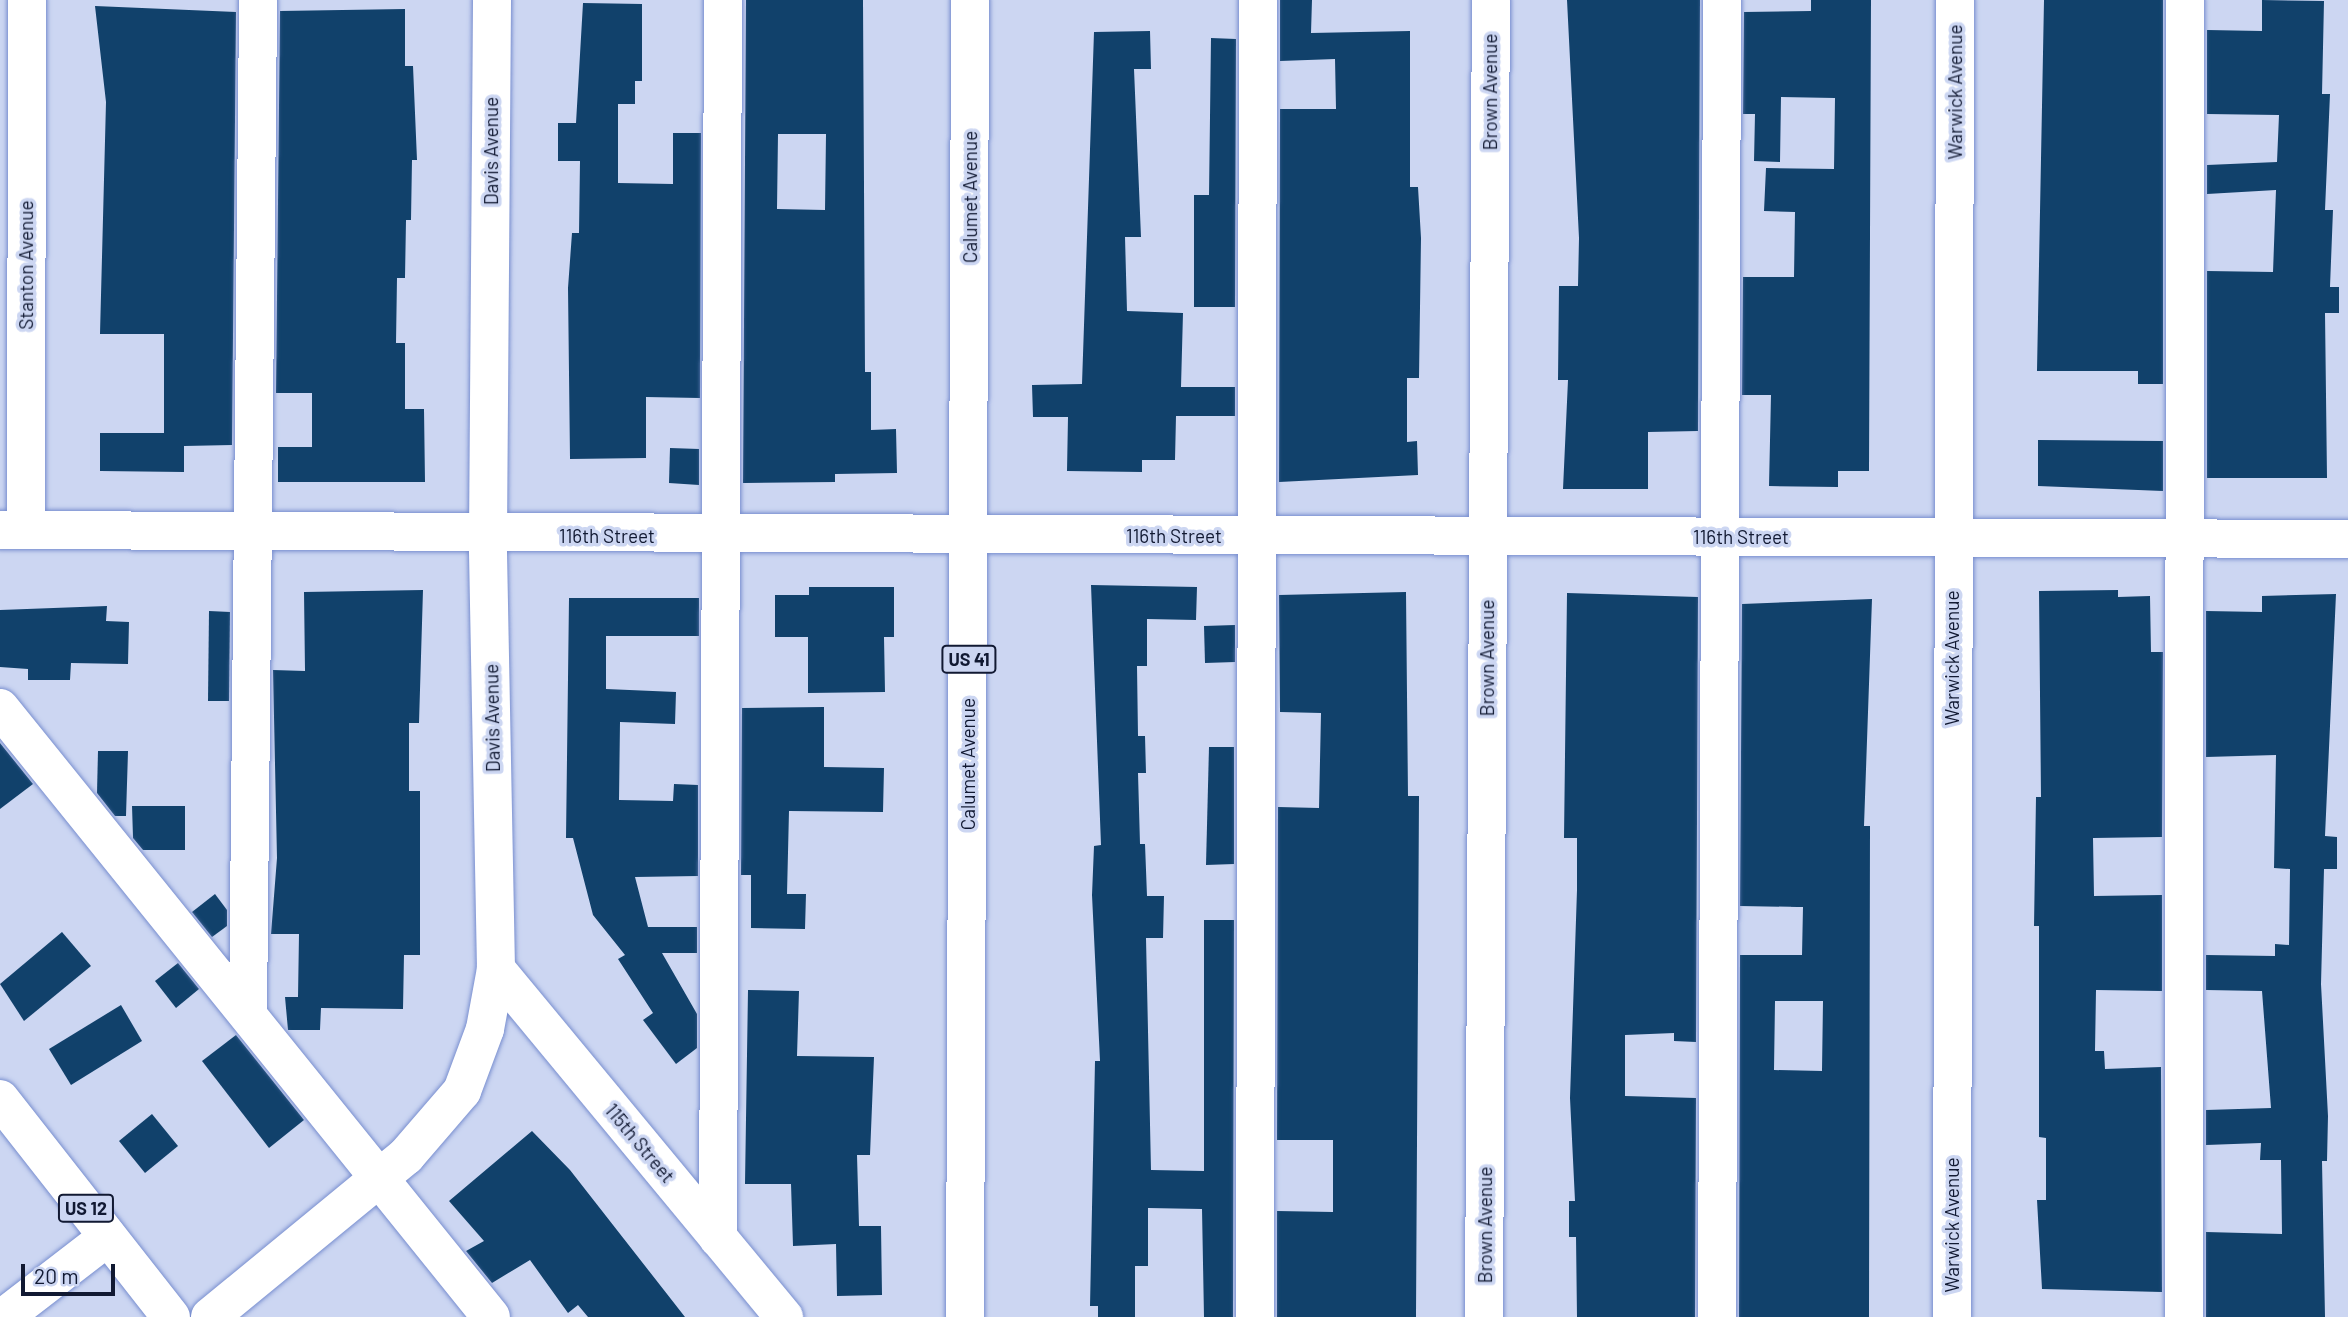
<!DOCTYPE html>
<html>
<head>
<meta charset="utf-8">
<style>
	body { margin:0 }
	#map { position:relative; width:2348px; height:1317px; overflow:hidden; background:#ccd6f2; font-family:Barlow,sans-serif }
	div>[style] { position:absolute }
	.building>* { inset:0; background:#11416b }
	.roads { filter:drop-shadow(0 0 2px #788ecf) drop-shadow(0 0 2px #788ecf) }
	.minor>* { height:38px; margin:-19px; padding:0 19px; transform-origin:19px; border-radius:19px; background:#fff }
	.major>* { height:38px; margin:-19px; padding:0 19px; transform-origin:19px; border-radius:19px; background:#fff }
	span { translate:-50% -50%; white-space:nowrap; text-align:center; line-height:1.15; -webkit-text-stroke:7px #ccd6f2; paint-order:stroke }
	.shield-label span { padding:2px 5px; background:#ccd6f2; border:2px solid; border-radius:5px; -webkit-text-stroke-width:0 }
	.shield-label { font-size:18px; color:#111932; font-weight:700 }
	.street-label { font-size:19px; color:#111932 }
	.scale { position:absolute; left:21px; top:1264px; width:94px; height:32px; box-sizing:border-box; border:4px solid #111932; border-top:0; padding-left:9px; font-size:21px; line-height:24px; white-space:nowrap; color:#111932; -webkit-text-stroke:5px #ccd6f2; paint-order:stroke }
</style>
</head>
<body>
<div id="map">
	<div class="building">
		<i style="clip-path:polygon(evenodd,746px 0,863px 0,865px 372px,871px 372px,871px 430px,896px 429px,897px 473px,835px 474px,835px 482px,743px 483px,746px 0,778px 134px,826px 134px,825px 210px,777px 209px,778px 134px)"></i>
		<i style="clip-path:polygon(1280px 0,1312px 0,1311px 33px,1410px 31px,1410px 187px,1418px 187px,1421px 238px,1419px 378px,1407px 378px,1407px 442px,1417px 441px,1418px 475px,1279px 482px,1280px 109px,1336px 109px,1335px 59px,1280px 61px)"></i>
		<i style="clip-path:polygon(1567px 0,1700px 0,1698px 431px,1648px 432px,1648px 489px,1563px 489px,1568px 380px,1558px 380px,1559px 286px,1578px 286px,1579px 238px)"></i>
		<i style="clip-path:polygon(1811px 0,1871px 0,1869px 471px,1838px 471px,1838px 487px,1769px 486px,1771px 395px,1742px 395px,1743px 277px,1794px 277px,1795px 212px,1764px 211px,1766px 168px,1834px 169px,1835px 98px,1781px 97px,1780px 162px,1754px 161px,1755px 114px,1743px 114px,1744px 12px,1811px 11px)"></i>
		<i style="clip-path:polygon(2044px 0,2163px 0,2163px 384px,2138px 384px,2138px 371px,2037px 371px)"></i>
		<i style="clip-path:polygon(2262px 0,2324px 1px,2322px 94px,2330px 94px,2325px 210px,2333px 210px,2330px 287px,2339px 287px,2339px 313px,2325px 313px,2327px 478px,2207px 478px,2207px 271px,2273px 272px,2276px 190px,2207px 194px,2207px 165px,2277px 162px,2279px 115px,2207px 114px,2207px 30px,2262px 31px)"></i>
		<i style="clip-path:polygon(583px 3px,642px 4px,642px 81px,635px 81px,635px 104px,618px 104px,618px 183px,673px 184px,673px 133px,701px 133px,700px 398px,646px 397px,646px 458px,570px 459px,568px 288px,572px 233px,579px 233px,580px 161px,558px 161px,558px 123px,576px 123px)"></i>
		<i style="clip-path:polygon(95px 6px,236px 12px,232px 445px,184px 446px,184px 472px,100px 471px,100px 433px,164px 433px,164px 334px,100px 334px,106px 102px)"></i>
		<i style="clip-path:polygon(405px 9px,405px 66px,413px 66px,417px 160px,412px 160px,411px 220px,406px 220px,405px 278px,397px 278px,396px 343px,405px 343px,405px 409px,424px 409px,425px 482px,278px 482px,278px 447px,312px 447px,312px 393px,276px 393px,280px 11px)"></i>
		<i style="clip-path:polygon(1150px 31px,1151px 69px,1134px 69px,1141px 237px,1125px 237px,1127px 311px,1183px 313px,1181px 387px,1235px 387px,1235px 416px,1176px 416px,1175px 460px,1142px 460px,1142px 472px,1067px 471px,1068px 417px,1033px 417px,1032px 385px,1082px 384px,1094px 32px)"></i>
		<i style="clip-path:polygon(1211px 38px,1236px 39px,1235px 307px,1194px 307px,1194px 195px,1209px 195px)"></i>
		<i style="clip-path:polygon(2038px 440px,2163px 441px,2163px 491px,2038px 486px)"></i>
		<i style="clip-path:polygon(670px 448px,699px 449px,699px 485px,669px 483px)"></i>
		<i style="clip-path:polygon(1091px 585px,1197px 587px,1196px 620px,1147px 619px,1147px 666px,1137px 666px,1138px 736px,1145px 736px,1146px 773px,1138px 773px,1140px 844px,1145px 844px,1147px 896px,1164px 896px,1163px 938px,1146px 938px,1151px 1170px,1204px 1171px,1204px 920px,1234px 920px,1233px 1317px,1204px 1317px,1202px 1209px,1148px 1208px,1148px 1266px,1135px 1266px,1135px 1317px,1098px 1317px,1098px 1306px,1090px 1306px,1095px 1061px,1100px 1061px,1092px 895px,1094px 846px,1101px 845px)"></i>
		<i style="clip-path:polygon(809px 587px,894px 587px,894px 637px,884px 637px,885px 692px,808px 693px,808px 637px,775px 637px,775px 595px,809px 595px)"></i>
		<i style="clip-path:polygon(423px 590px,419px 723px,409px 723px,409px 791px,420px 791px,420px 955px,404px 955px,403px 1009px,321px 1008px,320px 1030px,288px 1030px,285px 997px,298px 997px,299px 934px,271px 934px,277px 858px,273px 670px,305px 671px,304px 592px)"></i>
		<i style="clip-path:polygon(2118px 590px,2118px 597px,2150px 596px,2151px 652px,2163px 652px,2162px 837px,2093px 838px,2094px 896px,2162px 895px,2162px 991px,2096px 990px,2095px 1051px,2104px 1051px,2105px 1069px,2161px 1067px,2162px 1292px,2042px 1289px,2037px 1200px,2046px 1200px,2046px 1138px,2039px 1137px,2039px 926px,2034px 926px,2036px 797px,2041px 797px,2039px 591px)"></i>
		<i style="clip-path:polygon(1406px 592px,1408px 796px,1419px 796px,1416px 1317px,1277px 1317px,1277px 1211px,1333px 1212px,1333px 1140px,1277px 1140px,1278px 807px,1319px 808px,1321px 713px,1280px 712px,1279px 595px)"></i>
		<i style="clip-path:polygon(1567px 593px,1698px 597px,1696px 1042px,1674px 1041px,1674px 1033px,1625px 1035px,1625px 1096px,1696px 1098px,1695px 1317px,1577px 1317px,1576px 1237px,1569px 1237px,1569px 1201px,1575px 1201px,1570px 1098px,1577px 890px,1577px 838px,1564px 838px)"></i>
		<i style="clip-path:polygon(2336px 594px,2325px 836px,2337px 837px,2337px 869px,2324px 869px,2321px 984px,2328px 1116px,2327px 1161px,2322px 1161px,2325px 1317px,2206px 1317px,2206px 1232px,2282px 1234px,2281px 1160px,2260px 1160px,2261px 1143px,2206px 1145px,2206px 1110px,2271px 1108px,2262px 991px,2206px 990px,2206px 955px,2275px 956px,2275px 944px,2289px 945px,2290px 869px,2274px 868px,2276px 755px,2206px 757px,2206px 611px,2262px 612px,2262px 596px)"></i>
		<i style="clip-path:polygon(569px 598px,699px 598px,699px 636px,606px 636px,606px 689px,676px 692px,675px 724px,620px 722px,619px 800px,673px 801px,674px 784px,698px 785px,698px 876px,635px 877px,648px 927px,697px 927px,697px 953px,662px 953px,697px 1014px,697px 1048px,676px 1064px,643px 1020px,653px 1013px,618px 959px,625px 955px,593px 915px,573px 838px,566px 838px)"></i>
		<i style="clip-path:polygon(evenodd,1872px 599px,1864px 826px,1870px 826px,1869px 1317px,1739px 1317px,1740px 955px,1802px 955px,1803px 907px,1740px 906px,1742px 604px,1872px 599px,1775px 1001px,1823px 1001px,1822px 1071px,1774px 1070px,1775px 1001px)"></i>
		<i style="clip-path:polygon(107px 606px,106px 621px,129px 622px,128px 664px,71px 663px,70px 680px,28px 680px,28px 669px,0 667px,0 610px)"></i>
		<i style="clip-path:polygon(209px 611px,230px 612px,229px 701px,208px 701px)"></i>
		<i style="clip-path:polygon(1235px 625px,1235px 662px,1205px 663px,1204px 626px)"></i>
		<i style="clip-path:polygon(824px 707px,824px 767px,884px 768px,883px 812px,789px 811px,787px 894px,806px 894px,805px 929px,751px 928px,751px 875px,741px 875px,742px 708px)"></i>
		<i style="clip-path:polygon(0 743px,33px 784px,0 809px)"></i>
		<i style="clip-path:polygon(1209px 747px,1234px 747px,1234px 864px,1206px 865px)"></i>
		<i style="clip-path:polygon(98px 751px,128px 751px,126px 816px,115px 816px,97px 793px)"></i>
		<i style="clip-path:polygon(132px 806px,185px 806px,185px 850px,143px 850px,133px 838px)"></i>
		<i style="clip-path:polygon(215px 894px,227px 910px,227px 926px,212px 937px,192px 912px)"></i>
		<i style="clip-path:polygon(62px 932px,91px 966px,24px 1021px,0 984px)"></i>
		<i style="clip-path:polygon(178px 963px,199px 989px,176px 1008px,155px 981px)"></i>
		<i style="clip-path:polygon(748px 990px,799px 991px,797px 1056px,874px 1057px,870px 1155px,857px 1155px,859px 1226px,881px 1226px,882px 1295px,837px 1296px,836px 1244px,793px 1246px,791px 1184px,745px 1184px)"></i>
		<i style="clip-path:polygon(121px 1005px,142px 1041px,71px 1085px,49px 1049px)"></i>
		<i style="clip-path:polygon(236px 1035px,304px 1120px,269px 1148px,202px 1061px)"></i>
		<i style="clip-path:polygon(152px 1114px,178px 1146px,145px 1173px,119px 1141px)"></i>
		<i style="clip-path:polygon(532px 1131px,570px 1170px,685px 1317px,588px 1317px,578px 1305px,568px 1313px,530px 1260px,492px 1283px,466px 1251px,484px 1241px,449px 1201px)"></i>
	</div>
	<div class="roads">
		<div class="minor">
			<i style="left:0;top:530px;width:2348px;rotate:0.22deg"></i>
			<i style="left:26px;top:530px;width:530px;rotate:-89.89deg"></i>
			<i style="left:0;top:708px;width:782px;rotate:51.12deg"></i>
			<i style="left:496px;top:969px;width:452px;rotate:50.4deg"></i>
			<i style="left:248px;top:1014px;width:1014px;rotate:-89.43deg"></i>
			<i style="left:718px;top:1238px;width:1238px;rotate:-89.77deg"></i>
			<i style="left:4px;top:1317px;width:131px;rotate:-37.6deg"></i>
			<i style="left:210px;top:1317px;width:254px;rotate:-39.4deg"></i>
			<i style="left:406px;top:1156px;width:86px;rotate:-49.3deg"></i>
			<i style="left:462px;top:1091px;width:66px;rotate:-69.6deg"></i>
			<i style="left:485px;top:1029px;width:61px;rotate:-79.6deg"></i>
			<i style="left:496px;top:969px;width:433px;rotate:-91.1deg"></i>
			<i style="left:488px;top:536px;width:536px;rotate:-89.57deg"></i>
			<i style="left:1255px;top:1317px;width:1317px;rotate:-89.87deg"></i>
			<i style="left:1484px;top:1317px;width:1317px;rotate:-89.7deg"></i>
			<i style="left:1717px;top:1317px;width:1317px;rotate:-89.78deg"></i>
			<i style="left:1952px;top:1317px;width:1317px;rotate:-89.87deg"></i>
			<i style="left:2184px;top:1317px;width:1317px;rotate:-89.96deg"></i>
		</div>
		<div class="major">
			<i style="left:0;top:1099px;width:277px;rotate:51.9deg"></i>
			<i style="left:965px;top:1317px;width:1317px;rotate:-89.78deg"></i>
		</div>
	</div>
	<div class="shield-label">
		<span style="left:969px;top:659px">US 41</span>
		<span style="left:86px;top:1208px">US 12</span>
	</div>
	<div class="street-label">
		<span style="left:1490px;top:92px;rotate:-90deg">Brown Avenue</span>
		<span style="left:1955px;top:92px;rotate:-90deg">Warwick Avenue</span>
		<span style="left:491px;top:151px;rotate:-90deg">Davis Avenue</span>
		<span style="left:970px;top:197px;rotate:-90deg">Calumet Avenue</span>
		<span style="left:26px;top:265px;rotate:-90deg">Stanton Avenue</span>
		<span style="left:607px;top:536px">116th Street</span>
		<span style="left:1174px;top:536px">116th Street</span>
		<span style="left:1741px;top:537px">116th Street</span>
		<span style="left:1487px;top:658px;rotate:-90deg">Brown Avenue</span>
		<span style="left:1952px;top:658px;rotate:-90deg">Warwick Avenue</span>
		<span style="left:492px;top:718px;rotate:-91deg">Davis Avenue</span>
		<span style="left:968px;top:764px;rotate:-90deg">Calumet Avenue</span>
		<span style="left:640px;top:1143px;rotate:50deg">115th Street</span>
		<span style="left:1485px;top:1225px;rotate:-90deg">Brown Avenue</span>
		<span style="left:1952px;top:1225px;rotate:-90deg">Warwick Avenue</span>
	</div>
	<div class="scale">20 m</div>
</div>
</body>
</html>
